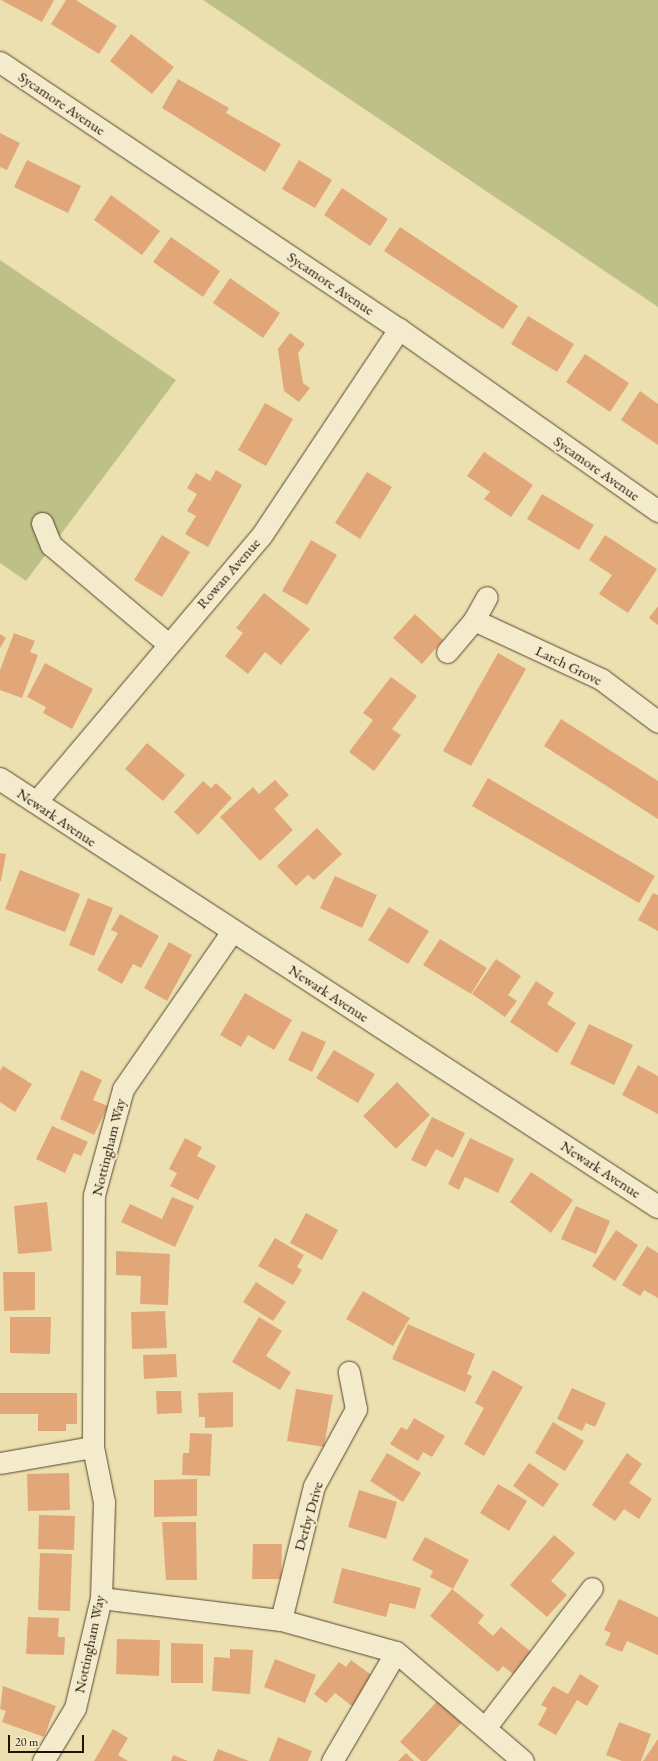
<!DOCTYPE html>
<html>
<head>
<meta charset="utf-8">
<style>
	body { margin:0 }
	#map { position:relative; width:658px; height:1761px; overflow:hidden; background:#ede0b0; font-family:"EB Garamond",serif }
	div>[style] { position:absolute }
	.green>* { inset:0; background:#bec187 }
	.building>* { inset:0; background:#e1a779 }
	.roads { filter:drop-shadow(0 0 1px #56462f) drop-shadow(0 0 1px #56462f) }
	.street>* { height:21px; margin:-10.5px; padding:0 10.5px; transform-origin:10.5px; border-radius:10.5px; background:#f3ebcc }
	.secondary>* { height:22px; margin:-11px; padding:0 11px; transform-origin:11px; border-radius:11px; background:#f3ebcc }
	span { translate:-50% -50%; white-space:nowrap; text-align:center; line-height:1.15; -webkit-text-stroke:4px #f3ebcc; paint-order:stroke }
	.street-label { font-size:15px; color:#231204 }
	.scale { position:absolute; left:8px; top:1735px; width:76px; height:18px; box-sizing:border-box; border:2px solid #231204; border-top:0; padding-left:5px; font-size:12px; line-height:14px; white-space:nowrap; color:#231204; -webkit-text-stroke:3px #f3ebcc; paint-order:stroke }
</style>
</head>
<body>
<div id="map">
	<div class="green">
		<i style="clip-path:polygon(203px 0,658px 0,658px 307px)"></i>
		<i style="clip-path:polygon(0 260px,176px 380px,26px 581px,0 563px)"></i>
	</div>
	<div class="building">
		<i style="clip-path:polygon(1px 0,54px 0,42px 22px)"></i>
		<i style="clip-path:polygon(66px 0,76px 0,117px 26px,99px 54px,51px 24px)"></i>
		<i style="clip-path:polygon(131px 34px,174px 67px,152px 94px,110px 61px)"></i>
		<i style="clip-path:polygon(178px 79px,229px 108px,226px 113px,281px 144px,265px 172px,162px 108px)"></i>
		<i style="clip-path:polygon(0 133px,20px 143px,7px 170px,0 167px)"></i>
		<i style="clip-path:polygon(27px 160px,81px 186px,68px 213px,14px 187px)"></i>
		<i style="clip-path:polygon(299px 160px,332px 180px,315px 208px,282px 189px)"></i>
		<i style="clip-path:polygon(342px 188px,388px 219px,370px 246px,324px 215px)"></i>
		<i style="clip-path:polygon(111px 195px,160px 231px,142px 255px,94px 220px)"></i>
		<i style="clip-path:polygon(400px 227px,518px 306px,503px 329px,384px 251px)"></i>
		<i style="clip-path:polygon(171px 237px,220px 271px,203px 297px,153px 262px)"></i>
		<i style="clip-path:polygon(230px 278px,280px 313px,263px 338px,213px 303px)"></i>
		<i style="clip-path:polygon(528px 316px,574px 344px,557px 372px,511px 344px)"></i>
		<i style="clip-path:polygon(290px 333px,305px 344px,298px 353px,303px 383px,310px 388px,299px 402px,284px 391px,278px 349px)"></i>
		<i style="clip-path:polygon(585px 354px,629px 383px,610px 412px,566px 382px)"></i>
		<i style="clip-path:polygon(640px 391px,658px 404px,658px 445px,621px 420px)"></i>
		<i style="clip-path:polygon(265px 403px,293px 419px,266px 466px,238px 450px)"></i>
		<i style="clip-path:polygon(484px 452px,533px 485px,511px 517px,484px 499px,490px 492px,467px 476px)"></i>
		<i style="clip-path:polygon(216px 470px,242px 485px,208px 547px,185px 534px,196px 516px,187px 511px,197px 494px,187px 488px,196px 473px,210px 481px)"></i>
		<i style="clip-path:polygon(367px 472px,392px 487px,360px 539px,335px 523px)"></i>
		<i style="clip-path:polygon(542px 494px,594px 525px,579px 550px,527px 519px)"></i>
		<i style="clip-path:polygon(162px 535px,190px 552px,162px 597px,134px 580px)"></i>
		<i style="clip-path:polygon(605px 535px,657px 569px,628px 613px,599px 594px,612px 575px,589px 560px)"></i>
		<i style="clip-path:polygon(311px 540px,337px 555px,307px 605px,282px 591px)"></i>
		<i style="clip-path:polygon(264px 593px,310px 629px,281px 665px,265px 652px,248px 674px,225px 656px,243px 633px,236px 628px)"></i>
		<i style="clip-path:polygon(658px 606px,658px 625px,649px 618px)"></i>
		<i style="clip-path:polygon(415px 614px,443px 640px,422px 664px,393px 638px)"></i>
		<i style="clip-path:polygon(14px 633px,35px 641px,30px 652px,38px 655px,22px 698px,0 690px,0 670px)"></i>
		<i style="clip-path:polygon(0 634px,6px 638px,0 648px)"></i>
		<i style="clip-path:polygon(498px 653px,526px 669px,471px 766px,443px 751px)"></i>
		<i style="clip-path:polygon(45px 663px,93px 689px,72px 729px,43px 713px,46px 707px,27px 697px)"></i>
		<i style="clip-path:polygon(391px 677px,417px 696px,392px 729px,401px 735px,374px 771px,349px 752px,373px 720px,363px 713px)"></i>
		<i style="clip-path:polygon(561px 719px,658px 781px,658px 819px,544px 746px)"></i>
		<i style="clip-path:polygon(147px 743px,185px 775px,163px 801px,125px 769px)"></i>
		<i style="clip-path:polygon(488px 778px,655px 876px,639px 903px,472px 806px)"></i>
		<i style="clip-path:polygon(275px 780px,289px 795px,274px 809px,293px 830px,260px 861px,220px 817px,253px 787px,259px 794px)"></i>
		<i style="clip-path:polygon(203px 781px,211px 788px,216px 783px,232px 798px,198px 835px,174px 812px)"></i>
		<i style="clip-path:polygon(317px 828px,342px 854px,314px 880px,308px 875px,296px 886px,277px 866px)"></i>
		<i style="clip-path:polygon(0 853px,6px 854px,1px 881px,0 881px)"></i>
		<i style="clip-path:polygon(20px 870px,80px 894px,65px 932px,5px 909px)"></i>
		<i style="clip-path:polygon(335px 876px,377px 895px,362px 928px,320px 908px)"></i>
		<i style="clip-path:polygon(653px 893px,658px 895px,658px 931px,638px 920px)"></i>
		<i style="clip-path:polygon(88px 898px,113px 908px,94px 956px,69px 945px)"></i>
		<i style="clip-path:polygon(389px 907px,429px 931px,408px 964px,368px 940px)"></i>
		<i style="clip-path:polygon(120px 914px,159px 936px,141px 968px,133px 964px,122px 984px,97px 970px,118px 933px,111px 930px)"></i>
		<i style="clip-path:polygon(440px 939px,487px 968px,471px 994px,423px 965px)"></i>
		<i style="clip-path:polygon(169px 942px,192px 955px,167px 1001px,144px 988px)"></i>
		<i style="clip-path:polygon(496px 959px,521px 976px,508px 995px,517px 1001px,505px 1017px,472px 994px)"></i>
		<i style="clip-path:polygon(536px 981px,554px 993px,547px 1004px,576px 1023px,557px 1053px,510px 1022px)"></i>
		<i style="clip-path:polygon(245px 993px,292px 1020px,274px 1050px,248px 1035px,241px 1047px,220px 1035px)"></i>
		<i style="clip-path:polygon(589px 1024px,633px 1045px,614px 1085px,570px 1064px)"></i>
		<i style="clip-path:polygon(302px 1031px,326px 1042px,312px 1072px,288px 1060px)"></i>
		<i style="clip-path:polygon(334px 1050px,375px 1074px,358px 1103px,316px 1078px)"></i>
		<i style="clip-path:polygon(638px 1065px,658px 1076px,658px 1114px,622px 1095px)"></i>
		<i style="clip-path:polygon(3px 1066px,32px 1084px,15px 1112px,0 1102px,0 1071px)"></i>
		<i style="clip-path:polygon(81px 1070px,102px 1080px,93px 1100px,108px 1106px,94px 1135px,60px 1119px)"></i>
		<i style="clip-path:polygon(397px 1082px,430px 1115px,396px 1149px,363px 1116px)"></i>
		<i style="clip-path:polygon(432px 1117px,465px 1133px,453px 1158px,436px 1149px,426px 1167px,411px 1160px)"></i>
		<i style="clip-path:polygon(52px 1126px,88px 1142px,81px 1156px,74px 1153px,65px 1173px,36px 1159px)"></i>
		<i style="clip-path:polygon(185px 1138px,202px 1147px,197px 1156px,216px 1166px,198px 1200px,170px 1186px,177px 1173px,169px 1169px)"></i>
		<i style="clip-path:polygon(470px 1138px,514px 1159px,498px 1193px,465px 1177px,459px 1190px,448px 1184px)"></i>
		<i style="clip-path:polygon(531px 1172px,573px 1200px,551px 1233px,510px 1202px)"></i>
		<i style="clip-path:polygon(172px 1197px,194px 1206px,175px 1247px,121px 1222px,130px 1204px,162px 1219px)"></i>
		<i style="clip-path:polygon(47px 1202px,52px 1251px,18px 1254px,14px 1206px)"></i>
		<i style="clip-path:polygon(576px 1206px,610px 1221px,596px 1254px,561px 1239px)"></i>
		<i style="clip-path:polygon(306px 1213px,338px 1230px,322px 1260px,290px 1243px)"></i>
		<i style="clip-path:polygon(616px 1230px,638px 1245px,615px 1281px,592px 1266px)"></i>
		<i style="clip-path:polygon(275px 1238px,304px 1255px,297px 1267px,302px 1270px,293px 1285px,258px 1266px)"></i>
		<i style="clip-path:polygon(647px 1246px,658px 1253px,658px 1298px,644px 1290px,640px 1296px,622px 1285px)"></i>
		<i style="clip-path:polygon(116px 1251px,170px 1254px,168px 1305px,140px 1304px,141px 1276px,116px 1275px)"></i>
		<i style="clip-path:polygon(3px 1272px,35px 1272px,35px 1310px,4px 1311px)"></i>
		<i style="clip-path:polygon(256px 1282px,286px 1302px,273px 1321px,243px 1302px)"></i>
		<i style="clip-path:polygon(363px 1291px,410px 1318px,393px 1346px,346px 1319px)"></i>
		<i style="clip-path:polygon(165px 1311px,167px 1348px,132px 1349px,131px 1312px)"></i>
		<i style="clip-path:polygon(10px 1317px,51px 1317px,50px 1354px,10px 1353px)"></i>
		<i style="clip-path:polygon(259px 1317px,282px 1331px,266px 1356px,291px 1372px,280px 1390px,232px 1362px)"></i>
		<i style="clip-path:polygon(408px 1324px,475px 1354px,467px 1374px,472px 1376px,465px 1392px,392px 1359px)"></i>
		<i style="clip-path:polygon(176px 1354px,177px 1377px,144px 1379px,143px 1355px)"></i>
		<i style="clip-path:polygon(493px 1370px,523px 1387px,484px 1456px,464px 1444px,484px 1408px,475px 1403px)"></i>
		<i style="clip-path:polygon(572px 1388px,606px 1403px,595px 1427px,586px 1423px,582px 1431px,557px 1419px)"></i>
		<i style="clip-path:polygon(296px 1389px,333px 1395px,324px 1447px,287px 1441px)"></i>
		<i style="clip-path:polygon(156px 1391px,181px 1391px,182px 1413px,157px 1414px)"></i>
		<i style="clip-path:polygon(233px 1392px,233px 1427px,205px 1428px,205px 1417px,199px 1417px,198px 1393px)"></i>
		<i style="clip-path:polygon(0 1393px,77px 1393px,77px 1424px,66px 1424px,66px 1431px,38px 1431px,38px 1414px,0 1414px)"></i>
		<i style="clip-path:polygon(414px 1418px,445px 1436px,432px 1457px,423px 1452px,418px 1461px,390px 1444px,401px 1427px,407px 1430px)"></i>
		<i style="clip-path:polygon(553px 1422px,584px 1441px,565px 1471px,535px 1453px)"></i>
		<i style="clip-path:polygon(190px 1433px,212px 1434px,210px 1476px,182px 1475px,183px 1453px,189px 1453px)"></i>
		<i style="clip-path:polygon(387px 1453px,421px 1473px,403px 1502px,370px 1481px)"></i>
		<i style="clip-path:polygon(627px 1453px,642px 1464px,629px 1483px,652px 1499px,639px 1519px,624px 1509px,615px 1521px,592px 1505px)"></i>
		<i style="clip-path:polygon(529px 1463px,559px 1484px,543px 1507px,513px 1486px)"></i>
		<i style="clip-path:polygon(69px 1473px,70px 1510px,28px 1511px,27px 1474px)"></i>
		<i style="clip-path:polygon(197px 1479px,197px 1516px,154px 1517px,154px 1480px)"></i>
		<i style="clip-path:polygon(498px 1484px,527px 1501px,509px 1531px,480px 1513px)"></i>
		<i style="clip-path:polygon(359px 1490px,397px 1502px,386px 1539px,348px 1527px)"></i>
		<i style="clip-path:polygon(39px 1515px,75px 1516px,74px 1550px,38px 1549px)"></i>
		<i style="clip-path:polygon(162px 1522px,196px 1522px,197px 1580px,166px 1580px)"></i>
		<i style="clip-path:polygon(554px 1535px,575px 1553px,551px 1581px,567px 1595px,547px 1617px,510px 1585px)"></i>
		<i style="clip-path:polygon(425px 1537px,469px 1560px,453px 1589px,430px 1577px,433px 1571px,412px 1560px)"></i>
		<i style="clip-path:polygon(253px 1544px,282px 1544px,281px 1579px,252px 1579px)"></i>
		<i style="clip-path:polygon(40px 1553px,72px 1554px,70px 1611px,38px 1610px)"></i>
		<i style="clip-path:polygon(342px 1568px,421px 1588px,415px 1609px,390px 1603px,386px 1617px,333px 1603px)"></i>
		<i style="clip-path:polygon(452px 1589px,484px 1615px,478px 1623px,493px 1636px,501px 1627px,531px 1652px,513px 1674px,503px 1666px,498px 1672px,430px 1616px)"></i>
		<i style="clip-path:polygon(619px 1599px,658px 1617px,658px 1655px,627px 1641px,622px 1652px,605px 1645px,611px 1633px,604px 1630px)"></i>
		<i style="clip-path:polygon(28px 1617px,59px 1618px,58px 1637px,65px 1637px,64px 1655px,26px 1654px)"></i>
		<i style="clip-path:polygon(117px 1639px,160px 1640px,159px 1676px,116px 1674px)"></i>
		<i style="clip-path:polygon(171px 1643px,203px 1644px,203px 1683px,171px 1683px)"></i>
		<i style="clip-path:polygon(230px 1649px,253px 1650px,250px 1694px,212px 1691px,214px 1657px,230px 1658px)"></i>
		<i style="clip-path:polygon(275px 1659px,316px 1675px,305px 1703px,264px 1687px)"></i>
		<i style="clip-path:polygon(351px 1660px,374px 1677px,352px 1706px,335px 1693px,326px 1703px,314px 1694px,339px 1662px,346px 1667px)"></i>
		<i style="clip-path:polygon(580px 1674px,599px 1686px,587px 1706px,577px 1700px,556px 1735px,538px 1725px,547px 1708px,541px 1705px,553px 1686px,568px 1694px)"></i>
		<i style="clip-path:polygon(3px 1686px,56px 1706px,44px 1737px,2px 1722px,6px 1711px,0 1709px)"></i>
		<i style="clip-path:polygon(440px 1698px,464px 1720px,427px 1761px,421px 1761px,400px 1742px)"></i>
		<i style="clip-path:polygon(619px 1722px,651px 1734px,641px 1761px,622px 1761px,606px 1755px)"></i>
		<i style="clip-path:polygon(113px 1729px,128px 1738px,118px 1755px,128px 1761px,94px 1761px)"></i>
		<i style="clip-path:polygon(278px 1737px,312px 1751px,308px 1761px,269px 1761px)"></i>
		<i style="clip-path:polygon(658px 1739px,658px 1761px,643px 1761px)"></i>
		<i style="clip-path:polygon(218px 1749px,249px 1761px,213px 1761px)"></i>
		<i style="clip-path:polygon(406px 1753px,414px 1761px,398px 1761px)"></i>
		<i style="clip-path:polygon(173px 1755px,188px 1761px,171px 1761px)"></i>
	</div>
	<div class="roads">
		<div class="street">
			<i style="left:0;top:62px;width:480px;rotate:33.8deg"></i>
			<i style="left:399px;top:329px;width:317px;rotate:35.1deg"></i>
			<i style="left:42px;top:523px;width:24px;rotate:68deg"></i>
			<i style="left:51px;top:545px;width:153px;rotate:40.2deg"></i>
			<i style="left:474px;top:620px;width:140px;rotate:24.9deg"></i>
			<i style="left:601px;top:679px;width:71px;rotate:37deg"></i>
			<i style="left:447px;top:652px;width:42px;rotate:-49.8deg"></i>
			<i style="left:474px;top:620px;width:26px;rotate:-61deg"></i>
			<i style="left:36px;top:802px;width:348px;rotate:-49.8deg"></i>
			<i style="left:261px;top:536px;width:249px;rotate:-56.3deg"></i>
			<i style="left:0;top:1463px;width:94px;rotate:-9.8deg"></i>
			<i style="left:101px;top:1598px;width:181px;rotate:7deg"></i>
			<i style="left:281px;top:1620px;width:119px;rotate:15.5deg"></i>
			<i style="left:396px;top:1652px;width:167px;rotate:40.6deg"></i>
			<i style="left:281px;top:1620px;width:138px;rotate:-76.2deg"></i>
			<i style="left:314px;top:1486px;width:88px;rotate:-61.4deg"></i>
			<i style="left:356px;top:1409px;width:38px;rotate:-101deg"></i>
			<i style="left:485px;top:1728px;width:176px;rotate:-52.6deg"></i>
			<i style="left:43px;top:1761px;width:62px;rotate:-58.9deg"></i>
			<i style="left:75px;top:1708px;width:113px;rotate:-76.7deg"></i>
			<i style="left:101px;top:1598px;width:96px;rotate:-88.2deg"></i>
			<i style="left:104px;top:1502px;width:56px;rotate:-101.3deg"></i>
			<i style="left:93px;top:1447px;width:252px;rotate:-89.8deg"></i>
			<i style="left:94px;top:1195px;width:110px;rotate:-74.7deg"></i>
			<i style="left:123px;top:1089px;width:193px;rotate:-55.3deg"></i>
			<i style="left:332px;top:1761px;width:126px;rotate:-59.6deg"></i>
		</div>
		<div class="secondary">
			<i style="left:0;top:779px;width:785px;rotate:33.04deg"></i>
		</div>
	</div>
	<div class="street-label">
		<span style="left:62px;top:103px;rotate:34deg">Sycamore Avenue</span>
		<span style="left:331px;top:283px;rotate:34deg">Sycamore Avenue</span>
		<span style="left:597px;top:468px;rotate:35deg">Sycamore Avenue</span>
		<span style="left:228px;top:573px;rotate:-49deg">Rowan Avenue</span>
		<span style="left:569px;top:665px;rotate:26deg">Larch Grove</span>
		<span style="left:57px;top:817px;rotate:34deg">Newark Avenue</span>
		<span style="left:329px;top:993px;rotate:33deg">Newark Avenue</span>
		<span style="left:108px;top:1147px;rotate:-76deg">Nottingham Way</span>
		<span style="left:601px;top:1169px;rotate:33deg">Newark Avenue</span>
		<span style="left:308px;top:1516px;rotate:-74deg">Derby Drive</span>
		<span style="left:89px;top:1644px;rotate:-78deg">Nottingham Way</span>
	</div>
	<div class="scale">20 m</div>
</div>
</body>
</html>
